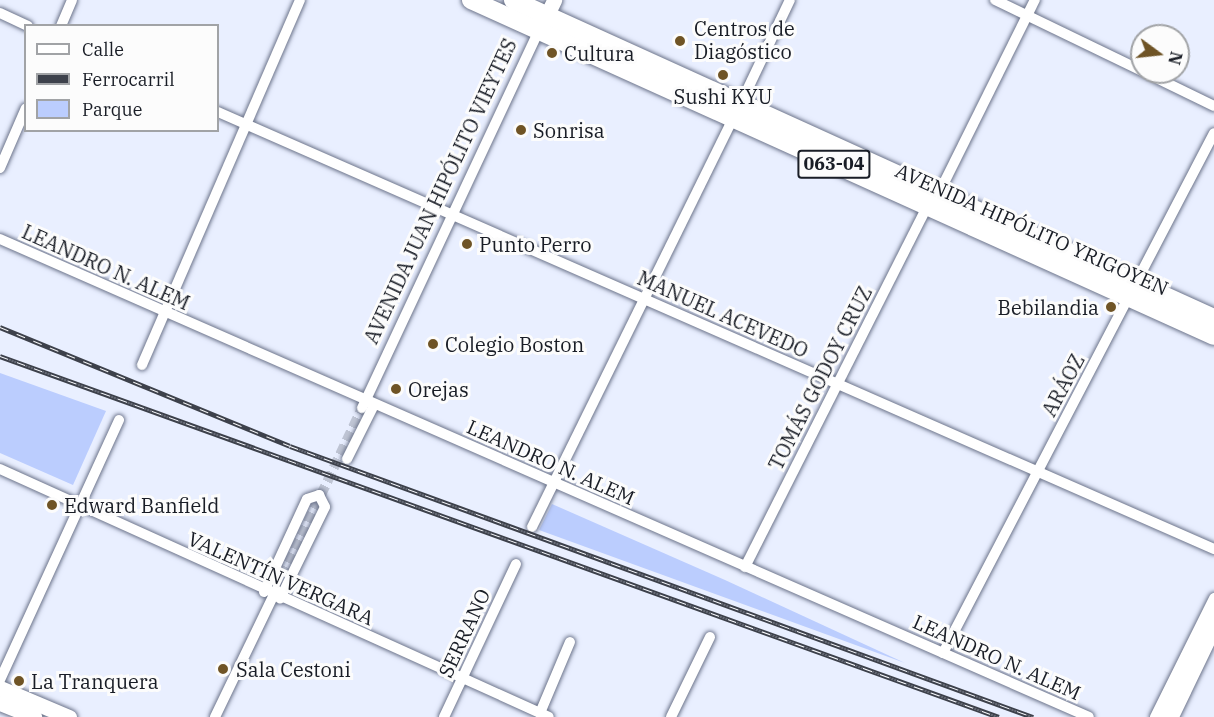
<!DOCTYPE html>
<html>
<head>
<meta charset="utf-8">
<style>
	body { margin:0 }
	#map { position:relative; width:1214px; height:717px; overflow:hidden; background:#e9efff; font-family:"IBM Plex Serif",serif }
	div>[style] { position:absolute }
	.green>* { inset:0; background:#bbcdfe }
	.street-tunnel>* { height:10px; margin-top:-5px; transform-origin:0; background:repeating-linear-gradient(90deg,#bfc5d4 0 10px,transparent 0 15px) }
	.roads { filter:drop-shadow(0 0 2px #6c748b) drop-shadow(0 0 2px #6c748b) }
	.street>* { height:10px; margin:-5px; padding:0 5px; transform-origin:5px; border-radius:5px; background:#fff }
	.secondary>* { height:15px; margin:-7.5px; padding:0 7.5px; transform-origin:7.5px; border-radius:7.5px; background:#fff }
	.primary>* { height:18px; margin:-9px; padding:0 9px; transform-origin:9px; border-radius:9px; background:#fff }
	.rail>* { height:5px; margin-top:-2.5px; transform-origin:0; background:repeating-linear-gradient(90deg,#fcfcfc 0 9px,#3d414b 0 18px); box-sizing:border-box; border-block:2px solid #3d414b }
	.dots>* { width:16px; height:16px; translate:-50% -50%; box-sizing:border-box; border:3px solid #fcfcfc; border-radius:50% }
	span { translate:-50% -50%; white-space:nowrap; text-align:center; line-height:1.15; -webkit-text-stroke:6px #fcfcfc; paint-order:stroke }
	.shield-label span { padding:2px 4px; background:#fcfcfc; border:2px solid; border-radius:4px; -webkit-text-stroke-width:0 }
	.shield-label { font-size:18px; color:#191d26; font-weight:700 }
	.poi-label { font-size:20px; color:#191d26 }
	.left { translate:0 -50%; text-align:left }
	.right { translate:-100% -50%; text-align:right }
	.street-label { font-size:20px; color:#191d26 }
	.legend { position:absolute; left:24px; top:24px; width:195px; height:108px; box-sizing:border-box; background:#fcfcfc; border:2px solid #a1a3a6; margin:0; padding:8px 10px; list-style:none; font-size:18px; color:#191d26 }
	.legend li { display:flex; align-items:center; gap:12px; height:30px }
	.legend b { width:30px; border:2px solid #a1a3a6 }
	.north { position:absolute; left:1130px; top:24px; width:60px; height:60px; box-sizing:border-box; background:#fcfcfc; border:2px solid #a1a3a6; border-radius:50%; rotate:105deg; font-size:16px; font-weight:700; line-height:24px; text-align:center; color:#191d26 }
	.north::after { content:''; display:block; margin:auto; width:21px; height:27px; background:#6f5426; clip-path:polygon(50% 0,100% 100%,50% 72%,0 100%) }
</style>
</head>
<body>
<div id="map">
	<div class="green">
		<i style="clip-path:polygon(0 373px,106px 411px,73px 485px,0 453px)"></i>
		<i style="clip-path:polygon(552px 504px,725px 580px,905px 663px,539px 530px)"></i>
	</div>
	<div class="street-tunnel">
		<i style="left:276px;top:590px;width:201px;rotate:-64.7deg"></i>
	</div>
	<div class="roads">
		<div class="street">
			<i style="left:995px;top:0;width:163px;rotate:25.8deg"></i>
			<i style="left:0;top:13px;width:31px;rotate:25deg"></i>
			<i style="left:61px;top:26px;width:28px;rotate:-67deg"></i>
			<i style="left:1144px;top:72px;width:78px;rotate:25.9deg"></i>
			<i style="left:741px;top:103px;width:114px;rotate:-64.6deg"></i>
			<i style="left:218px;top:112px;width:1088px;rotate:23.69deg"></i>
			<i style="left:0;top:168px;width:65px;rotate:-66.6deg"></i>
			<i style="left:939px;top:193px;width:216px;rotate:-63.6deg"></i>
			<i style="left:0;top:239px;width:1189px;rotate:23.7deg"></i>
			<i style="left:142px;top:365px;width:398px;rotate:-66.6deg"></i>
			<i style="left:362px;top:408px;width:416px;rotate:-64.9deg"></i>
			<i style="left:347px;top:459px;width:60px;rotate:-63.4deg"></i>
			<i style="left:0;top:469px;width:602px;rotate:24.31deg"></i>
			<i style="left:532px;top:527px;width:456px;rotate:-63.8deg"></i>
			<i style="left:745px;top:567px;width:404px;rotate:-63.2deg"></i>
			<i style="left:264px;top:592px;width:102px;rotate:-65.2deg"></i>
			<i style="left:307px;top:499px;width:13px;rotate:-18deg"></i>
			<i style="left:319px;top:495px;width:13px;rotate:63deg"></i>
			<i style="left:325px;top:507px;width:102px;rotate:116.1deg"></i>
			<i style="left:943px;top:653px;width:586px;rotate:-62.47deg"></i>
			<i style="left:0;top:680px;width:286px;rotate:-65.4deg"></i>
			<i style="left:540px;top:713px;width:77px;rotate:-67.1deg"></i>
			<i style="left:215px;top:717px;width:141px;rotate:-64.3deg"></i>
			<i style="left:444px;top:717px;width:169px;rotate:-64.8deg"></i>
			<i style="left:671px;top:717px;width:89px;rotate:-64deg"></i>
			<i style="left:1155px;top:717px;width:133px;rotate:-63.6deg"></i>
			<i style="left:1174px;top:717px;width:92px;rotate:-64.3deg"></i>
		</div>
		<div class="secondary">
			<i style="left:542px;top:25px;width:28px;rotate:-64deg"></i>
			<i style="left:0;top:688px;width:75px;rotate:22.8deg"></i>
			<i style="left:0;top:703px;width:37px;rotate:22deg"></i>
			<i style="left:1166px;top:717px;width:115px;rotate:-65.2deg"></i>
		</div>
		<div class="primary">
			<i style="left:471px;top:0;width:815px;rotate:24.33deg"></i>
			<i style="left:513px;top:0;width:770px;rotate:24.4deg"></i>
		</div>
	</div>
	<div class="rail">
		<i style="left:0;top:327px;width:313px;rotate:22.3deg"></i>
		<i style="left:290px;top:446px;width:791px;rotate:20.04deg"></i>
		<i style="left:0;top:356px;width:1062px;rotate:19.87deg"></i>
	</div>
	<div class="dots">
		<i style="left:680px;top:41px;background:#6f5426"></i>
		<i style="left:552px;top:53px;background:#6f5426"></i>
		<i style="left:723px;top:75px;background:#6f5426"></i>
		<i style="left:521px;top:130px;background:#6f5426"></i>
		<i style="left:467px;top:244px;background:#6f5426"></i>
		<i style="left:1111px;top:307px;background:#6f5426"></i>
		<i style="left:433px;top:344px;background:#6f5426"></i>
		<i style="left:396px;top:389px;background:#6f5426"></i>
		<i style="left:52px;top:505px;background:#6f5426"></i>
		<i style="left:223px;top:669px;background:#6f5426"></i>
		<i style="left:19px;top:681px;background:#6f5426"></i>
	</div>
	<div class="shield-label">
		<span style="left:834px;top:164px">063-04</span>
	</div>
	<div class="poi-label">
		<span class="left" style="left:694px;top:40px">Centros de<br>Diagóstico</span>
		<span class="left" style="left:564px;top:53px">Cultura</span>
		<span style="left:723px;top:96px">Sushi KYU</span>
		<span class="left" style="left:533px;top:130px">Sonrisa</span>
		<span class="left" style="left:479px;top:244px">Punto Perro</span>
		<span class="right" style="left:1099px;top:307px">Bebilandia</span>
		<span class="left" style="left:445px;top:344px">Colegio Boston</span>
		<span class="left" style="left:408px;top:389px">Orejas</span>
		<span class="left" style="left:64px;top:505px">Edward Banfield</span>
		<span class="left" style="left:236px;top:669px">Sala Cestoni</span>
		<span class="left" style="left:31px;top:681px">La Tranquera</span>
	</div>
	<div class="street-label">
		<span style="left:440px;top:191px;rotate:-65deg">AVENIDA JUAN HIPÓLITO VIEYTES</span>
		<span style="left:1032px;top:229px;rotate:24deg">AVENIDA HIPÓLITO YRIGOYEN</span>
		<span style="left:106px;top:267px;rotate:24deg">LEANDRO N. ALEM</span>
		<span style="left:723px;top:314px;rotate:24deg">MANUEL ACEVEDO</span>
		<span style="left:820px;top:378px;rotate:-63deg">TOMÁS GODOY CRUZ</span>
		<span style="left:1063px;top:385px;rotate:-62deg">ARÁOZ</span>
		<span style="left:551px;top:462px;rotate:24deg">LEANDRO N. ALEM</span>
		<span style="left:281px;top:578px;rotate:24deg">VALENTÍN VERGARA</span>
		<span style="left:464px;top:633px;rotate:-65deg">SERRANO</span>
		<span style="left:997px;top:657px;rotate:24deg">LEANDRO N. ALEM</span>
	</div>
	<ul class="legend">
	<li><b style="height:8px;background:#fff"></b>Calle</li>
	<li><b style="height:8px;background:#3d414b"></b>Ferrocarril</li>
	<li><b style="height:16px;background:#bbcdfe"></b>Parque</li>
	</ul>
	<div class="north">N</div>
</div>
</body>
</html>
